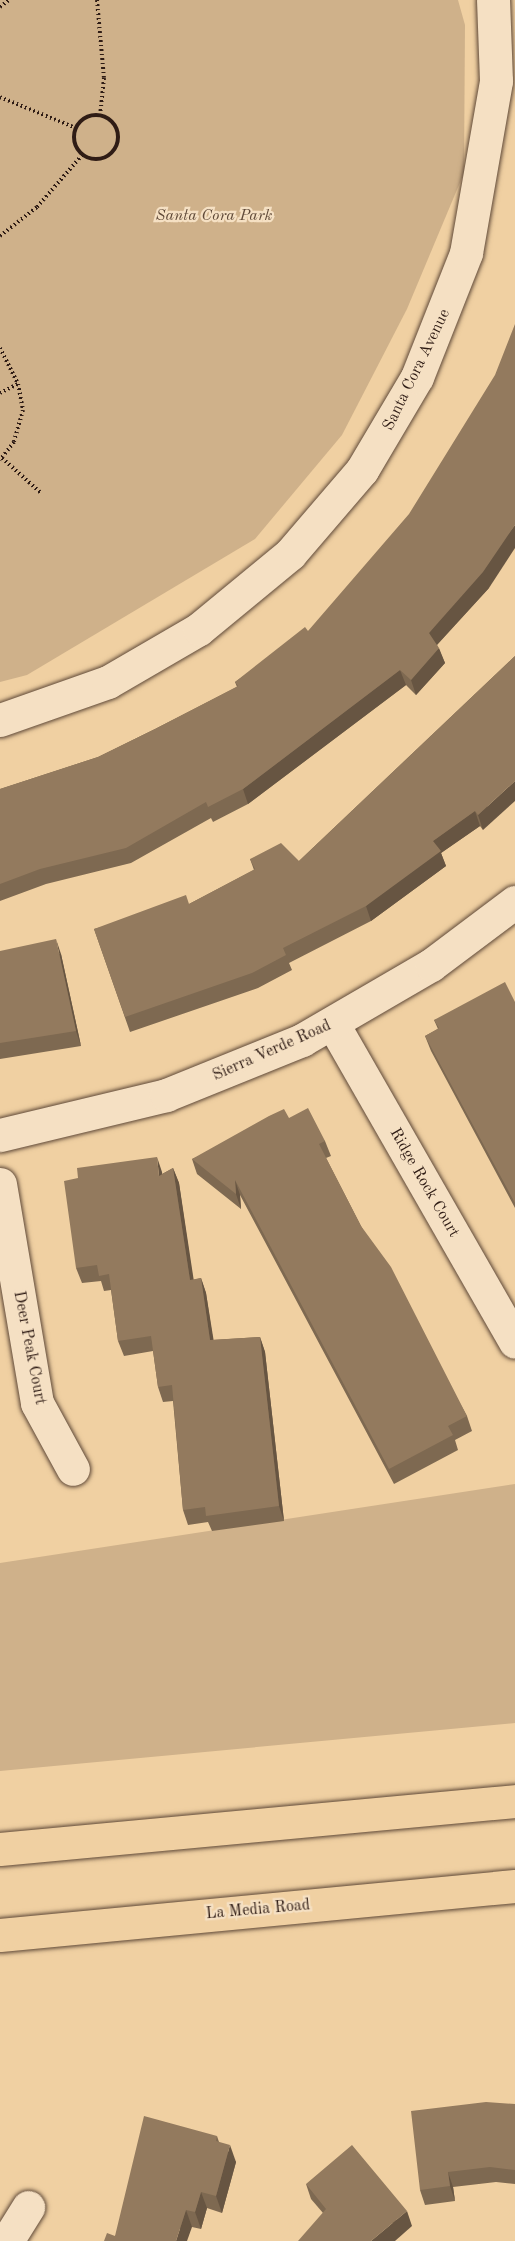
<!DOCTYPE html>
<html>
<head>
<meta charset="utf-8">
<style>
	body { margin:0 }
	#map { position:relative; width:515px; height:2241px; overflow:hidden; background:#f0d0a2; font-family:"Old Standard TT",serif }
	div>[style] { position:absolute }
	.green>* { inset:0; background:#cfb18a }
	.path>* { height:4px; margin-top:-2px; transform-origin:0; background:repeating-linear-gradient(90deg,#2f1c15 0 1.5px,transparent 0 4.5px) }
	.path>.ring { margin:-2px; padding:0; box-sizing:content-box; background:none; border:4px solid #2f1c15; border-radius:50% }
	.roads { filter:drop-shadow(0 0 2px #5f4938) drop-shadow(0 0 2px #5f4938) }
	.minor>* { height:33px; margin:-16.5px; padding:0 16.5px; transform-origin:16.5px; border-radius:16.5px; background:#f5e0c3 }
	.major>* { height:33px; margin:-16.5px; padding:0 16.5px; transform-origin:16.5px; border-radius:16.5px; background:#f0d0a2 }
	.wall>* { inset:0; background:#7e6951 }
	.shaded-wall>* { inset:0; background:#675542 }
	.building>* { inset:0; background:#937a5e }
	span { translate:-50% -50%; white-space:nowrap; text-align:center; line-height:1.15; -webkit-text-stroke:4.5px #f5e0c3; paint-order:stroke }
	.park-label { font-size:16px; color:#5f4938; font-style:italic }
	.street-label { font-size:16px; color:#2f1c15 }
</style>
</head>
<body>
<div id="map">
	<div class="green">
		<i style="clip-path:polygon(0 0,458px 0,465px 25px,464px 173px,407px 309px,342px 435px,255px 539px,27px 675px,0 682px)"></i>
		<i style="clip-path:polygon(515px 1484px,515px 1723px,0 1771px,0 1563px)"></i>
	</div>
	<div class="path">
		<i style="left:97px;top:0;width:78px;rotate:84.9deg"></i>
		<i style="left:104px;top:78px;width:38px;rotate:96deg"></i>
		<i style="left:0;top:7px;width:11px;rotate:-38deg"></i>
		<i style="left:0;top:97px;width:82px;rotate:22.2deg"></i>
		<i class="ring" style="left:74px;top:115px;width:40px;height:40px"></i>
		<i style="left:0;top:236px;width:47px;rotate:-38.1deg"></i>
		<i style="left:37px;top:207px;width:70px;rotate:-49deg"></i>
		<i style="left:0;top:348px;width:40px;rotate:63.4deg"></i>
		<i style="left:18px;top:384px;width:26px;rotate:79deg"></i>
		<i style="left:23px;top:410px;width:33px;rotate:106deg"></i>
		<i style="left:14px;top:442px;width:23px;rotate:128deg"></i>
		<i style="left:0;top:393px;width:20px;rotate:-27deg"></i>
		<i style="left:2px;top:458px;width:52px;rotate:41.9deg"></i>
	</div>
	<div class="roads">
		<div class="minor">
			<i style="left:0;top:720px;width:114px;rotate:-19.4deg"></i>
			<i style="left:108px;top:682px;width:105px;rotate:-30.2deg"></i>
			<i style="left:199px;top:629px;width:118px;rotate:-39.5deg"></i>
			<i style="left:290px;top:554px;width:111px;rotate:-49.4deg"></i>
			<i style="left:362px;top:470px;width:108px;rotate:-59.4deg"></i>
			<i style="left:417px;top:377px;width:133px;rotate:-68.4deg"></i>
			<i style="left:466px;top:253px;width:175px;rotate:-80.1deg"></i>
			<i style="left:496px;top:81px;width:81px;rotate:-92.1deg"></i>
			<i style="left:333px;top:1024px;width:366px;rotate:60.2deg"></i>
			<i style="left:0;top:1135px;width:171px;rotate:-13.5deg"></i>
			<i style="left:166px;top:1095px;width:147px;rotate:-22deg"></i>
			<i style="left:302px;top:1040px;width:149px;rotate:-30.2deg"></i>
			<i style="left:431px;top:965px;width:105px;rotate:-36.9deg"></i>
			<i style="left:0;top:1184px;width:222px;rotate:80.4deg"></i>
			<i style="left:37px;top:1403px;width:75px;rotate:61.4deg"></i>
			<i style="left:7px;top:2241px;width:40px;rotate:-58deg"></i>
		</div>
		<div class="major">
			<i style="left:0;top:1849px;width:517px;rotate:-5.32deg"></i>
			<i style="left:0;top:1935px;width:517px;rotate:-5.44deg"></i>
		</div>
	</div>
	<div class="wall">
		<i style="clip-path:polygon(489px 588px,437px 645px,445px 663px,416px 695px,406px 685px,248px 804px,213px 822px,211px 818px,131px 863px,46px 884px,0 901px,0 789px,98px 757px,155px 729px,237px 687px,235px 682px,308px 631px)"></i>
		<i style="clip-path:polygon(515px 656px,483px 830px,480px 826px,441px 853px,446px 866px,371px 921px,289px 963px,292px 970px,258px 988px,130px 1032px,94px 929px,189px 904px,254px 870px,250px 859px,299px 861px)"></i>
		<i style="clip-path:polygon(0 951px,61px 954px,81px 1046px,0 1059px)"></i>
		<i style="clip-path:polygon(515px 1002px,515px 1208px,431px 1051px,425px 1036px,438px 1029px,434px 1020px)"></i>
		<i style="clip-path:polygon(289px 1118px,325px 1141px,331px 1156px,326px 1158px,361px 1226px,467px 1416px,472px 1431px,455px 1440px,458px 1450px,394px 1484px,240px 1195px,241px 1209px,197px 1174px,192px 1159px)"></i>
		<i style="clip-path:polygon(173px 1168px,179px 1183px,193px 1280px,201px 1278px,206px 1293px,213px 1340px,260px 1337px,265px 1352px,284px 1521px,212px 1531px,208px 1522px,188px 1525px,183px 1510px,173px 1401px,163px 1402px,158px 1387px,153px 1351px,124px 1356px,118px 1341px,111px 1290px,104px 1291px,101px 1281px,82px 1283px,76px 1268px,162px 1172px,162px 1174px)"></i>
		<i style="clip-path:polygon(515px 2104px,515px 2184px,496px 2182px,453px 2187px,455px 2201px,425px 2205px,420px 2190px)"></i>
		<i style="clip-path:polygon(217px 2136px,219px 2142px,236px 2162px,222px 2213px,207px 2208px,201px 2229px,192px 2227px,115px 2236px)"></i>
		<i style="clip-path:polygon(306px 2184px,412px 2226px,323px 2213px,311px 2199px)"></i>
	</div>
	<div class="shaded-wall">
		<i style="clip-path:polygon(515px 525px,515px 548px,489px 588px,434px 648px,429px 633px)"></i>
		<i style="clip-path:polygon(439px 648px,445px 663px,416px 695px,411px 680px)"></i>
		<i style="clip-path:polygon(400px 670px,406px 685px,248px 804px,243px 789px)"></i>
		<i style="clip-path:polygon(515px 781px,515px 801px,483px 830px,478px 815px)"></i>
		<i style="clip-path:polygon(475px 811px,480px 826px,441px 853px,446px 866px,371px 921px,366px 906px,433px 841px)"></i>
		<i style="clip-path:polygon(56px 939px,61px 954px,81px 1046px,76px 1031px)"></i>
		<i style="clip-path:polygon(157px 1157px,162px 1172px,164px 1191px,159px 1176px)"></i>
		<i style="clip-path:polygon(173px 1168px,179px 1183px,196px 1295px,190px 1280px)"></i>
		<i style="clip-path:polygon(235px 1180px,240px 1195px,241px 1209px,236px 1194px)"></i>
		<i style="clip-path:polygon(201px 1278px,206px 1293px,216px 1355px,210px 1340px)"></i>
		<i style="clip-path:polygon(260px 1337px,265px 1352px,284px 1521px,279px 1506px)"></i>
		<i style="clip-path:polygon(230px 2145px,236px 2162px,222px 2213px,216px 2196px)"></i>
		<i style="clip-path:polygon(448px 2172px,453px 2187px,455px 2201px,450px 2186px)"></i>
		<i style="clip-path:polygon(201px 2192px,207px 2208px,201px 2229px,195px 2212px)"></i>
		<i style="clip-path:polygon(186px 2210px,192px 2227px,187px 2241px,176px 2241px)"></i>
		<i style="clip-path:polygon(407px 2211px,412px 2226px,395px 2241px,371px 2241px)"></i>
	</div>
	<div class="building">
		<i style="clip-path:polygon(515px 324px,515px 525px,483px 572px,429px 633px,439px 648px,411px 680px,400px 670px,243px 789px,208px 807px,206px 802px,126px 848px,40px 869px,0 884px,0 789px,98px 757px,155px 729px,238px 686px,235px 682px,305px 627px,308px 631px,409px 514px,495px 375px)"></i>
		<i style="clip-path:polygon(515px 656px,515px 781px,478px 815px,475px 811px,433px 841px,441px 851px,366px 906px,283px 948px,286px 955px,252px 973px,125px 1017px,94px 929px,186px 895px,189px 904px,255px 869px,250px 859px,281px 843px,299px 861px)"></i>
		<i style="clip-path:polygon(56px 939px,76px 1031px,0 1043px,0 951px)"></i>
		<i style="clip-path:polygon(505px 982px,515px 1002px,515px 1203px,425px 1036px,439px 1028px,434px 1020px)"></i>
		<i style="clip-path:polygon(308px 1108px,325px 1141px,319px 1144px,361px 1226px,391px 1267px,467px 1416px,448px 1426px,453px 1435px,389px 1469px,235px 1180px,236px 1194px,192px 1159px,269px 1116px,284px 1109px,289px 1118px)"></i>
		<i style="clip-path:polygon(157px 1157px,159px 1176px,173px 1168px,190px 1280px,201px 1278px,210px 1340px,260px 1337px,279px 1506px,206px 1516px,205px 1507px,183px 1510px,172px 1385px,158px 1387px,151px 1336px,118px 1341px,109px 1274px,99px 1276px,97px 1265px,76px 1268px,64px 1181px,78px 1178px,77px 1168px)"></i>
		<i style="clip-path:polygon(486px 2102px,515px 2104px,515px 2170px,490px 2167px,448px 2172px,450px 2186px,420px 2190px,411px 2111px)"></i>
		<i style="clip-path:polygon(144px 2116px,217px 2136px,216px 2141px,230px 2145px,216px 2196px,201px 2192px,195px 2212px,186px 2210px,176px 2241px,104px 2241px,107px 2233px,115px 2236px)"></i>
		<i style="clip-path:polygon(352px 2145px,407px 2211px,371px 2241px,298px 2241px,326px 2209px,306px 2184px)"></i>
	</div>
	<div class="park-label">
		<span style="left:214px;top:216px">Santa Cora Park</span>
	</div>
	<div class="street-label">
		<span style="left:417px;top:370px;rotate:-64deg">Santa Cora Avenue</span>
		<span style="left:272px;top:1051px;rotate:-24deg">Sierra Verde Road</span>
		<span style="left:424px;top:1183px;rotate:60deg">Ridge Rock Court</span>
		<span style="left:29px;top:1348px;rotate:79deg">Deer Peak Court</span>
		<span style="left:258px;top:1910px;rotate:-5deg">La Media Road</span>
	</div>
</div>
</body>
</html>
